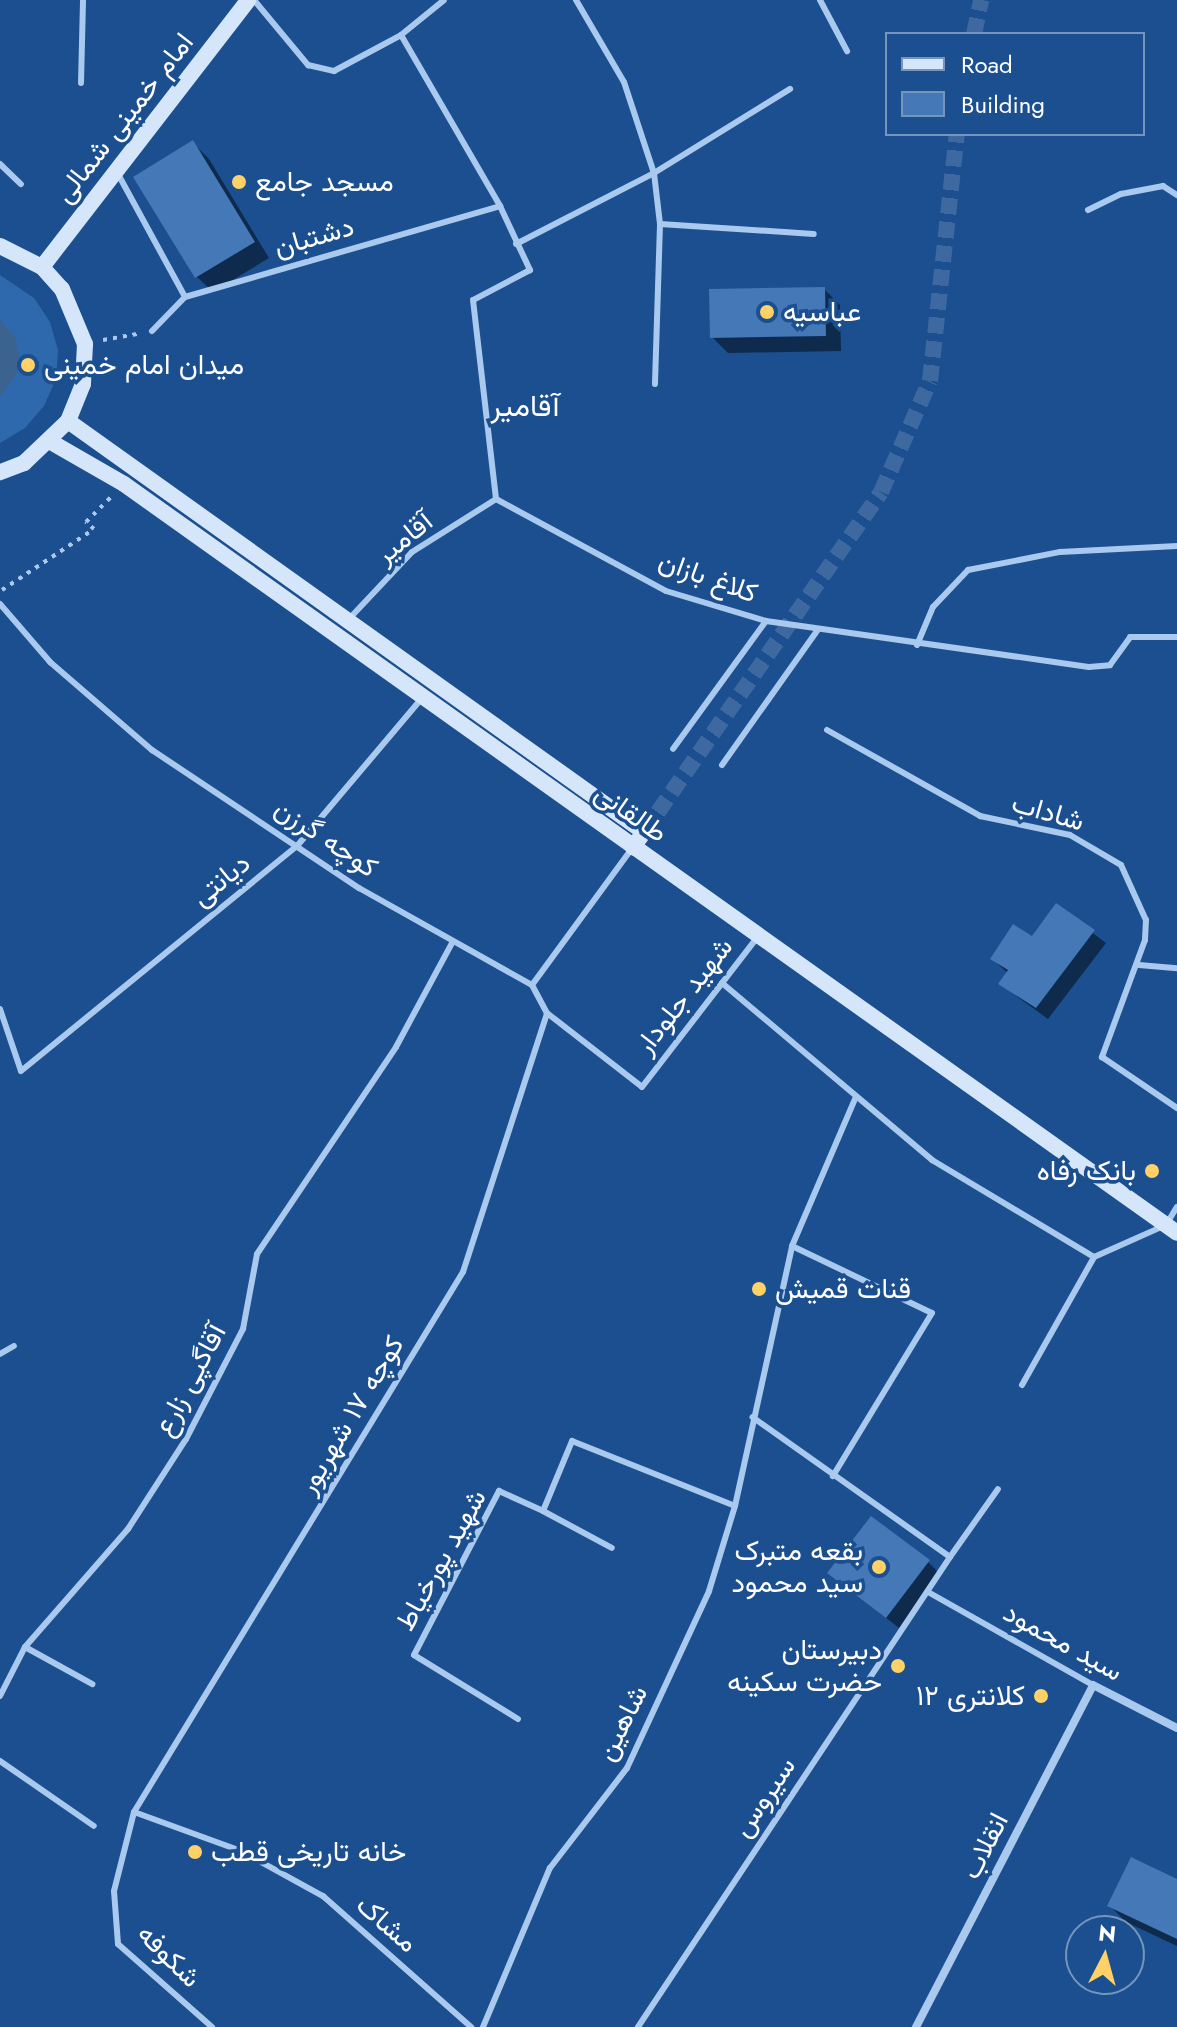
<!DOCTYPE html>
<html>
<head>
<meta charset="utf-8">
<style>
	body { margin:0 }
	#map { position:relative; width:1177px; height:2027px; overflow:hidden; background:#1b4f8f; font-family:Jost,Vazirmatn,sans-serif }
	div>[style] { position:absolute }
	.green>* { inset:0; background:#2e69ad }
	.water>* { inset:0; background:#3c6290 }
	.shadow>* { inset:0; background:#0007 }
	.building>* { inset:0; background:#4478b7 }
	.secondary-tunnel>* { height:16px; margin-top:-8px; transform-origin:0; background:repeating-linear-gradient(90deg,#3d69a0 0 16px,transparent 0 24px) }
	.path>* { height:4px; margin-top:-2px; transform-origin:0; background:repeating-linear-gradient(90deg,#a9c9ee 0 4px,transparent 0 10px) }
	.lane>* { height:6px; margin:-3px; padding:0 3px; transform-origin:3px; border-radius:3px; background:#a9c9ee }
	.street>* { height:8px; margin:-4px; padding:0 4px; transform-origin:4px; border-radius:4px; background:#a9c9ee }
	.secondary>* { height:16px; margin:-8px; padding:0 8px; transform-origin:8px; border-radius:8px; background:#d6e6fa }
	.dots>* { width:22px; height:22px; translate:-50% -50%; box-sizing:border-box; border:4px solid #1b4f8f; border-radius:50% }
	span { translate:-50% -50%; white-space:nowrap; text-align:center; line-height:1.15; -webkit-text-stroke:7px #1b4f8f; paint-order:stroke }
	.street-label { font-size:28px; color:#fff }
	.poi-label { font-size:28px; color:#fff }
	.left { translate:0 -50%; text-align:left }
	.right { translate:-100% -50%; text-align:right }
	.neighbourhood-label { font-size:30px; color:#fff }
	.legend { position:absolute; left:885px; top:32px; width:260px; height:104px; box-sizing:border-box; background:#1b4f8f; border:2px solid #7695bc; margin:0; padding:10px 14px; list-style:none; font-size:24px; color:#fff }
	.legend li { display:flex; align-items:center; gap:16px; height:40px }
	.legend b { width:40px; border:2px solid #7695bc }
	.north { position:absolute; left:1065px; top:1915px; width:80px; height:80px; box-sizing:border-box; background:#1b4f8f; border:2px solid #7695bc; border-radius:50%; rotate:6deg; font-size:22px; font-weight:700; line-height:32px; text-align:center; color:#fff }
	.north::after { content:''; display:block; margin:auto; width:28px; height:36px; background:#ffd166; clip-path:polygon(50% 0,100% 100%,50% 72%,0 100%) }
</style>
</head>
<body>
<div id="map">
	<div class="green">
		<i style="clip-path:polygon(0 275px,34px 298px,50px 322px,58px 350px,56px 379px,44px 406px,25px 428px,0 443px)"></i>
	</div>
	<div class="water">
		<i style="clip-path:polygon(0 320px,15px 338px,19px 355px,17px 373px,0 397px)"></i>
	</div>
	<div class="shadow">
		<i style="clip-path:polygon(193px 143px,209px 159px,269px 258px,213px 292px,196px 276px)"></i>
		<i style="clip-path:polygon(824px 289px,840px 305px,841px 351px,728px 353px,712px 337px)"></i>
		<i style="clip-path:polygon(1057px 906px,1106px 943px,1048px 1019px,1000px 984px,1008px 973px,992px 959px,1032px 938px)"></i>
		<i style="clip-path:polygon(928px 1562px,940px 1574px,899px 1628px,830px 1573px)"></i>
		<i style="clip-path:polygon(1177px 1881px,1177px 1946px,1126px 1922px,1110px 1906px)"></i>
	</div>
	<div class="building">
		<i style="clip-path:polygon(193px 140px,255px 242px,195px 278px,133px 177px)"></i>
		<i style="clip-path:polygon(825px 287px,826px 336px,710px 338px,709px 289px)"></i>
		<i style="clip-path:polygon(1056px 903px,1095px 930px,1036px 1008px,998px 984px,1008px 970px,990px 959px,1013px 924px,1032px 936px)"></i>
		<i style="clip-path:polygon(871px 1516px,930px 1560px,886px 1618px,827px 1573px)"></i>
		<i style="clip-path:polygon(1131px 1857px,1177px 1879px,1177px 1939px,1107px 1906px)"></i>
	</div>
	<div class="secondary-tunnel">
		<i style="left:974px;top:34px;width:35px;rotate:-78deg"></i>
		<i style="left:644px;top:832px;width:414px;rotate:-55.1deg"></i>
		<i style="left:881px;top:492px;width:121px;rotate:-66.2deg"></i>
		<i style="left:930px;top:381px;width:248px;rotate:-83.8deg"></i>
	</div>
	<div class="path">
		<i style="left:103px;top:340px;width:36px;rotate:-10deg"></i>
		<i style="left:2px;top:590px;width:110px;rotate:-33.5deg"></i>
		<i style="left:94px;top:529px;width:11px;rotate:-139deg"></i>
		<i style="left:86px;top:522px;width:35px;rotate:-45deg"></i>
	</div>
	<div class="lane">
		<i style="left:254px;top:0;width:85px;rotate:50.3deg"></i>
		<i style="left:308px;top:65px;width:27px;rotate:13deg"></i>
		<i style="left:334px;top:71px;width:76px;rotate:-28.2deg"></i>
		<i style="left:401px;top:35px;width:55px;rotate:-39.1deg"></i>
		<i style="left:576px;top:0;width:95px;rotate:59.7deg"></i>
		<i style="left:624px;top:82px;width:96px;rotate:71.8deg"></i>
		<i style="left:654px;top:173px;width:51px;rotate:83.3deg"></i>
		<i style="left:660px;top:224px;width:160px;rotate:91.8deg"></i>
		<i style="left:820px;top:0;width:58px;rotate:62.1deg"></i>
		<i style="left:401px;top:35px;width:198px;rotate:59.9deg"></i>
		<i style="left:500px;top:206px;width:71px;rotate:64.9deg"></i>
		<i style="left:530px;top:270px;width:64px;rotate:152.2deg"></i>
		<i style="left:473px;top:300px;width:200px;rotate:83.4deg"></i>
		<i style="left:81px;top:83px;width:83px;rotate:-88.6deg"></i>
		<i style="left:0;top:164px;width:29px;rotate:44deg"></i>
		<i style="left:118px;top:174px;width:140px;rotate:61.4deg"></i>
		<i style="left:1088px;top:210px;width:37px;rotate:-26deg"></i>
		<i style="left:1121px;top:194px;width:43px;rotate:-10.8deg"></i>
		<i style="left:1163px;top:186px;width:17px;rotate:33deg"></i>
		<i style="left:660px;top:224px;width:154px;rotate:3.7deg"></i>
		<i style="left:516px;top:244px;width:155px;rotate:-27.2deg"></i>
		<i style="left:654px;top:173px;width:160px;rotate:-31.7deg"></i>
		<i style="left:152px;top:331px;width:47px;rotate:-45.9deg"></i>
		<i style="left:185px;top:297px;width:328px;rotate:-16.1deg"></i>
		<i style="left:496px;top:499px;width:193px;rotate:28.4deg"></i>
		<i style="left:666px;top:591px;width:104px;rotate:16.7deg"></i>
		<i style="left:766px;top:621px;width:158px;rotate:126deg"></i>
		<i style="left:0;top:604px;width:77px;rotate:49.2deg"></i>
		<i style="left:50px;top:662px;width:135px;rotate:40.8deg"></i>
		<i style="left:152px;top:750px;width:249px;rotate:33.7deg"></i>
		<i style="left:359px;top:888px;width:198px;rotate:29.3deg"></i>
		<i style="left:532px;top:985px;width:32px;rotate:62deg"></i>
		<i style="left:547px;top:1013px;width:120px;rotate:37.9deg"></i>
		<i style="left:642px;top:1087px;width:192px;rotate:-52.4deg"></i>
		<i style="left:348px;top:620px;width:93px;rotate:-46.7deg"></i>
		<i style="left:412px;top:552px;width:99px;rotate:-32.2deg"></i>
		<i style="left:766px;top:621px;width:326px;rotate:8.1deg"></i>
		<i style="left:1089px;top:667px;width:21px;rotate:-5deg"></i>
		<i style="left:1110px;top:665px;width:34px;rotate:-54deg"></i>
		<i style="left:1130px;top:637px;width:47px"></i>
		<i style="left:917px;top:645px;width:41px;rotate:-67.2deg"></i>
		<i style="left:933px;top:607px;width:51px;rotate:-46.6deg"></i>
		<i style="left:968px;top:570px;width:94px;rotate:-11.1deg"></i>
		<i style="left:1060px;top:552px;width:117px;rotate:-2.9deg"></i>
		<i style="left:827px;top:730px;width:176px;rotate:29.3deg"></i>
		<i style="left:980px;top:816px;width:92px;rotate:11.9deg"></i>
		<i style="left:1070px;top:835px;width:59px;rotate:30.5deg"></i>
		<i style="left:1121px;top:865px;width:60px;rotate:65.6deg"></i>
		<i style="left:1146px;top:920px;width:20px;rotate:93deg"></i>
		<i style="left:1145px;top:940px;width:125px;rotate:110.2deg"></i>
		<i style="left:1102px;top:1057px;width:91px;rotate:34.2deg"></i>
		<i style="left:722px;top:765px;width:164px;rotate:-54.7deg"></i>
		<i style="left:1139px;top:965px;width:38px;rotate:5deg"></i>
		<i style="left:722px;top:983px;width:275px;rotate:40.1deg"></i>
		<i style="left:932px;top:1160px;width:189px;rotate:30.9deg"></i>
		<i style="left:1094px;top:1257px;width:79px;rotate:-24deg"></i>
		<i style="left:1166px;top:1225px;width:21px;rotate:-59deg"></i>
		<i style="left:532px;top:985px;width:171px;rotate:-53.8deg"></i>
		<i style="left:0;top:1009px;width:65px;rotate:71.3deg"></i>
		<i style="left:21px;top:1071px;width:356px;rotate:-39.2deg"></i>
		<i style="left:297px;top:846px;width:195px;rotate:-49.8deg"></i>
		<i style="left:792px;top:1246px;width:160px;rotate:-66.8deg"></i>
		<i style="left:0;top:1354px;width:16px;rotate:-30deg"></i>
		<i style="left:1022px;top:1385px;width:147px;rotate:-60.6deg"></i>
		<i style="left:543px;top:1511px;width:78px;rotate:28.2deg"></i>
		<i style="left:950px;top:1557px;width:83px;rotate:-54.8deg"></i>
		<i style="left:928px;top:1592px;width:189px;rotate:29.4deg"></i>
		<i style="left:25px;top:1647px;width:77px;rotate:28.9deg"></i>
		<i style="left:0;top:1696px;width:55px;rotate:-63deg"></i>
		<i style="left:25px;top:1647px;width:157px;rotate:-48.9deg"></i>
		<i style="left:128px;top:1529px;width:107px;rotate:-57.2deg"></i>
		<i style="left:186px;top:1439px;width:124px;rotate:-62.6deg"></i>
		<i style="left:243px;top:1329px;width:76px;rotate:-79.4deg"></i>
		<i style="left:257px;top:1254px;width:249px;rotate:-56.1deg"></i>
		<i style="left:396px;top:1047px;width:120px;rotate:-61.7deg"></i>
		<i style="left:518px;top:1719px;width:122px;rotate:-148.4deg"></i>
		<i style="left:414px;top:1655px;width:185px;rotate:-62.6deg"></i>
		<i style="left:499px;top:1491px;width:48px;rotate:24.4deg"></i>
		<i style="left:543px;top:1511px;width:76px;rotate:-67.5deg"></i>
		<i style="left:572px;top:1441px;width:175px;rotate:21.7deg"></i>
		<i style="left:0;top:1761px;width:114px;rotate:34.7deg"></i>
		<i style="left:134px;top:1812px;width:114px;rotate:20deg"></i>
		<i style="left:241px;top:1851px;width:94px;rotate:28.8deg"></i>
		<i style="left:323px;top:1896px;width:198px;rotate:41.5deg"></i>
		<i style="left:212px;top:2027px;width:125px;rotate:-138.6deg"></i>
		<i style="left:118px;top:1944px;width:53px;rotate:-94.3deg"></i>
		<i style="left:114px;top:1891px;width:81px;rotate:-75.8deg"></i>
		<i style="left:134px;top:1812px;width:632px;rotate:-58.65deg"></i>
		<i style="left:463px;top:1272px;width:272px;rotate:-72deg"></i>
		<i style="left:483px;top:2027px;width:173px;rotate:-67.2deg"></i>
		<i style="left:550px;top:1868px;width:126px;rotate:-52.4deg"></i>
		<i style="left:627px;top:1768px;width:195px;rotate:-65.1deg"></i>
		<i style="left:709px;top:1591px;width:89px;rotate:-73deg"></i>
		<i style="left:735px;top:1506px;width:266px;rotate:-77.6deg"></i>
		<i style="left:792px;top:1246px;width:155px;rotate:25.6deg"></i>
		<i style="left:932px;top:1313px;width:191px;rotate:121.3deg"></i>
		<i style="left:638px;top:2027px;width:564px;rotate:-56.42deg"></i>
		<i style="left:950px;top:1557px;width:242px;rotate:-144.7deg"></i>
	</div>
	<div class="street">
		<i style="left:916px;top:2027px;width:385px;rotate:-62.6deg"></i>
		<i style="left:1093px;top:1685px;width:94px;rotate:27.1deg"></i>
	</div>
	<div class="secondary">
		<i style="left:0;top:246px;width:47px;rotate:26.6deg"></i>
		<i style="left:42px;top:267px;width:30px;rotate:48deg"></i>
		<i style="left:62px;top:289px;width:60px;rotate:67.3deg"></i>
		<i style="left:85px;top:344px;width:40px;rotate:92.9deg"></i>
		<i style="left:83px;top:384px;width:40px;rotate:112deg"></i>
		<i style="left:68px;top:421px;width:61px;rotate:136.3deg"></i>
		<i style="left:24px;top:463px;width:26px;rotate:159deg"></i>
		<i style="left:42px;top:267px;width:337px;rotate:-52.3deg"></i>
		<i style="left:68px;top:421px;width:708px;rotate:35.51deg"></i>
		<i style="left:644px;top:832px;width:19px;rotate:126deg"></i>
		<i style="left:51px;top:442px;width:84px;rotate:29.9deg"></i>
		<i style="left:124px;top:484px;width:1292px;rotate:35.42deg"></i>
	</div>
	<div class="dots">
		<i style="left:239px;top:182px;background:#ffd166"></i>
		<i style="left:767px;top:312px;background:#ffd166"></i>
		<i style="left:28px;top:365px;background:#ffd166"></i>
		<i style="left:1152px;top:1171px;background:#ffd166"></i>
		<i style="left:759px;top:1289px;background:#ffd166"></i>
		<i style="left:879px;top:1567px;background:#ffd166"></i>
		<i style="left:898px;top:1666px;background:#ffd166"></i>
		<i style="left:1041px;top:1696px;background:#ffd166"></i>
		<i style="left:195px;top:1852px;background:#ffd166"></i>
	</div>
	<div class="street-label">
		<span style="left:124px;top:118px;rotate:-52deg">امام خمینی شمالی</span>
		<span style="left:314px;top:237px;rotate:-16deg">دشتبان</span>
		<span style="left:404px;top:538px;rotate:-39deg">آقامیر</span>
		<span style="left:708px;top:577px;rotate:20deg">کلاغ بازان</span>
		<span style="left:1048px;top:812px;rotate:16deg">شاداب</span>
		<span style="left:631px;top:813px;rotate:35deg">طالقانی</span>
		<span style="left:326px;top:838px;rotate:34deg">کوچه گرزن</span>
		<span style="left:221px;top:880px;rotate:-39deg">دیانتی</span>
		<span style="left:684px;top:996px;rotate:-52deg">شهید جلودار</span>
		<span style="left:190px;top:1380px;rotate:-62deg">آقاگپی زارع</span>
		<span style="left:351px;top:1415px;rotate:-59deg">کوچه ۱۷ شهریور</span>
		<span style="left:441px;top:1560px;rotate:-61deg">شهید پورخیاط</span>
		<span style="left:1063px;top:1642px;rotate:29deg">سید محمود</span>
		<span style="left:622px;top:1723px;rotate:-63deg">شاهین</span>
		<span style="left:764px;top:1797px;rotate:-56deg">سیروس</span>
		<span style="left:985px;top:1846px;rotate:-63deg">انقلاب</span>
		<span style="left:387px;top:1924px;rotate:41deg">مشاک</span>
		<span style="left:169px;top:1956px;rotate:45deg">شکوفه</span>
	</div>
	<div class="poi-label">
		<span class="left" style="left:255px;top:182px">مسجد جامع</span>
		<span class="left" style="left:783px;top:312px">عباسیه</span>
		<span class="left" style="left:44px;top:365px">میدان امام خمینی</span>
		<span class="right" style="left:1136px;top:1171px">بانک رفاه</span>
		<span class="left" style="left:775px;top:1289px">قنات قمیش</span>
		<span class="right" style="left:863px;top:1567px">بقعه متبرک<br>سید محمود</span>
		<span class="right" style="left:882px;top:1666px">دبیرستان<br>حضرت سکینه</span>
		<span class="right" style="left:1025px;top:1696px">کلانتری ۱۲</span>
		<span class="left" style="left:211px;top:1852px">خانه تاریخی قطب</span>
	</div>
	<div class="neighbourhood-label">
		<span style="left:525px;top:406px">آقامیر</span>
	</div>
	<ul class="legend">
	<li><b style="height:10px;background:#d6e6fa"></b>Road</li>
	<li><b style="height:22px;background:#4478b7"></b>Building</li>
	</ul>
	<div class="north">N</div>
</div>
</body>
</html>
